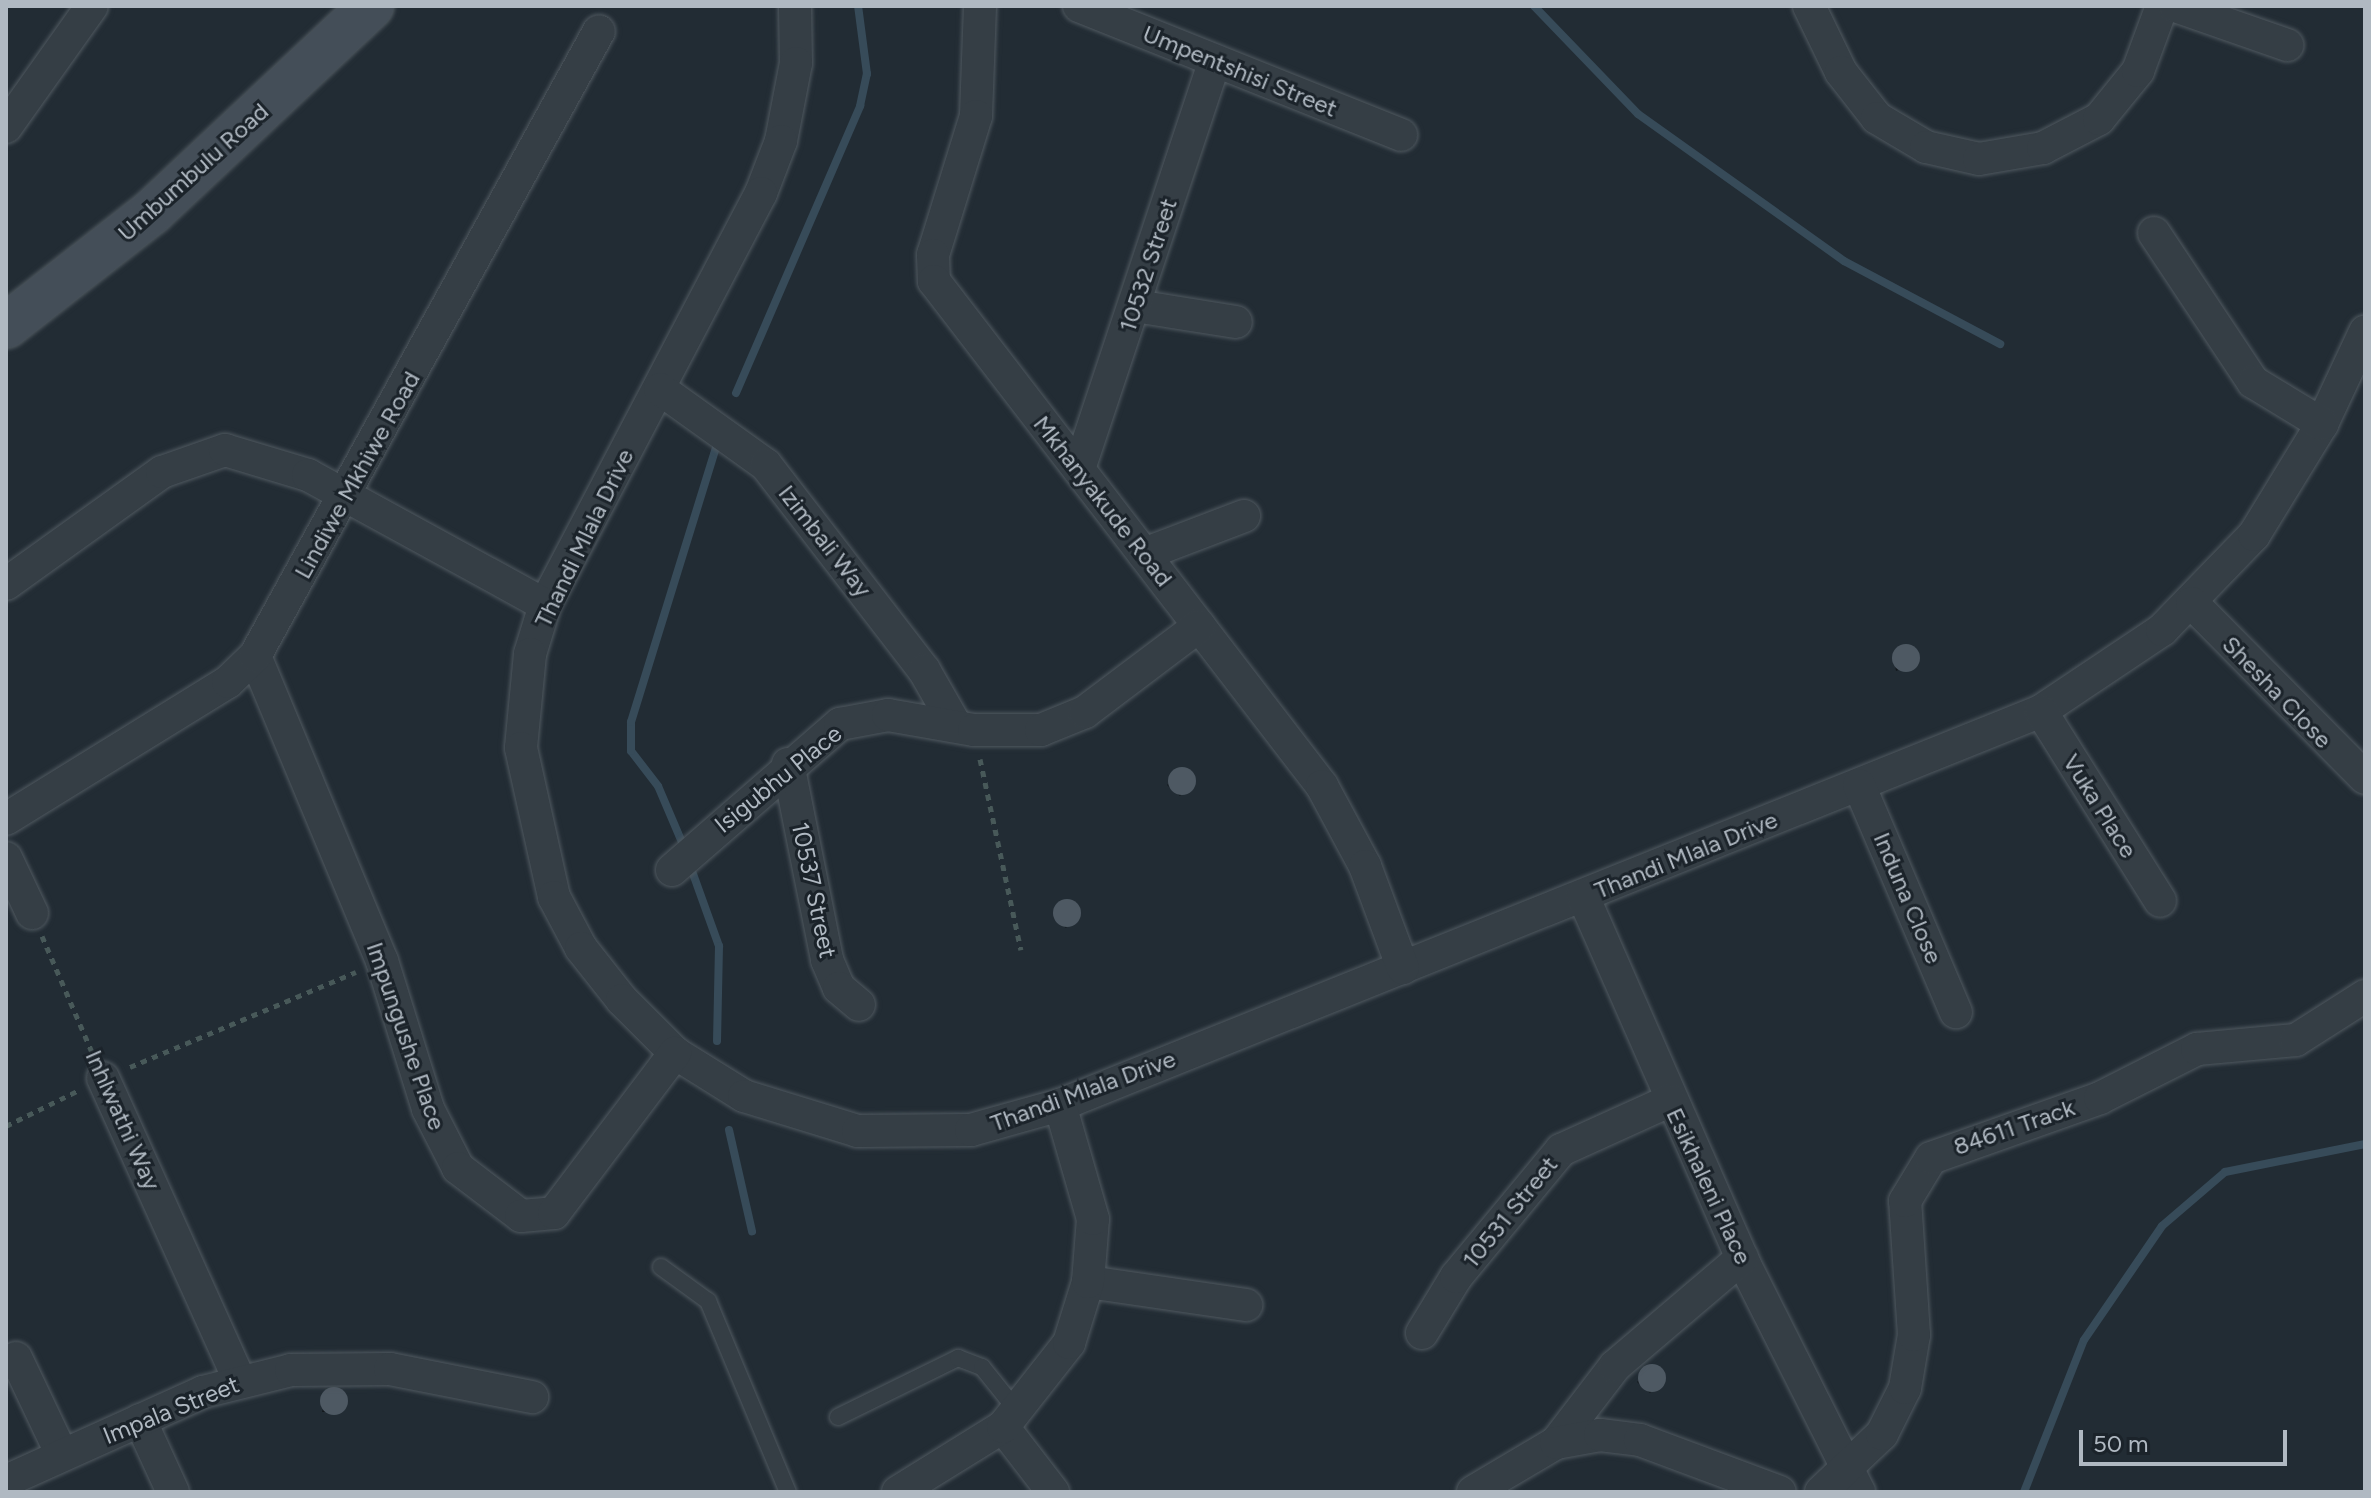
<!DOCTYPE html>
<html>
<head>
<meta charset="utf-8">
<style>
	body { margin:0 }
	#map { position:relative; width:2371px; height:1498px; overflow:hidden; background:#222c34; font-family:Figtree,sans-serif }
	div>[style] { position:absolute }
	.shadow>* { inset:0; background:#0007 }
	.stream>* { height:8px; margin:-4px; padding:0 4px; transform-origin:4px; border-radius:4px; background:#374b59 }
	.building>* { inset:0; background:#4e5963 }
	.round { border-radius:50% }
	.path>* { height:5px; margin-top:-2.5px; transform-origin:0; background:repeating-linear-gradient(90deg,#485959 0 6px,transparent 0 12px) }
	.roads { filter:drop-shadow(0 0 2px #505960) drop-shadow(0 0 2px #505960) }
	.service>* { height:16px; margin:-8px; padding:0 8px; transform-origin:8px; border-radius:8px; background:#353e45 }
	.minor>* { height:32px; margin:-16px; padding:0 16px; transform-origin:16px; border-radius:16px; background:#353e45 }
	.secondary>* { height:44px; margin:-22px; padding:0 22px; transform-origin:22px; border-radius:22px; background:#444e58 }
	span { translate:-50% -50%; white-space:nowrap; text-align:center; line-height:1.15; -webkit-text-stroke:6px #1b232a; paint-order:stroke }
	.street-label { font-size:24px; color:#b0b9c2 }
	.frame { position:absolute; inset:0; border:8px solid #b0b9c2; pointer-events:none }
	.scale { position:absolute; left:2079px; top:1430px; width:208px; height:36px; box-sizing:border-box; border:4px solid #b0b9c2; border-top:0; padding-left:10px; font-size:24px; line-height:28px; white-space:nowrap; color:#b0b9c2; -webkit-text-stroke:6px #1b232a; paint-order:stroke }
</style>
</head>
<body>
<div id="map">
	<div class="shadow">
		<i style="clip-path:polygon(1913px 649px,1916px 663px,1896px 671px,1893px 654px)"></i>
		<i style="clip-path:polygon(1183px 770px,1193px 778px,1180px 796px,1167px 785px)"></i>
		<i style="clip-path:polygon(1068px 902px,1078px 911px,1066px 928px,1053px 917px)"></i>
		<i style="clip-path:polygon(1652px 1366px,1663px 1375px,1650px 1393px,1637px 1382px)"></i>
		<i style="clip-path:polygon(327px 1391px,344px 1395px,340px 1412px,322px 1412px)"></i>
	</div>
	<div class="stream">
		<i style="left:1534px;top:6px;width:150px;rotate:46.1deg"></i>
		<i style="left:1638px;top:114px;width:253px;rotate:35.5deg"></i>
		<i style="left:1844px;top:261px;width:177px;rotate:28deg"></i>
		<i style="left:736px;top:393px;width:313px;rotate:-66.6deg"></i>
		<i style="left:860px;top:106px;width:33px;rotate:-78deg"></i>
		<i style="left:867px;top:74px;width:69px;rotate:-97.5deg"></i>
		<i style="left:684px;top:847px;width:66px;rotate:-113.1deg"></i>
		<i style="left:658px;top:786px;width:44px;rotate:-127.6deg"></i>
		<i style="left:631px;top:751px;width:29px;rotate:-90deg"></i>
		<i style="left:631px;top:722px;width:288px;rotate:-72.8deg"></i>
		<i style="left:692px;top:871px;width:80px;rotate:70.2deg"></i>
		<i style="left:719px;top:946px;width:95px;rotate:91.2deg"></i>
		<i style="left:729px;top:1130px;width:104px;rotate:77.2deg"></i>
		<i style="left:2024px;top:1492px;width:163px;rotate:-68.5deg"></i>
		<i style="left:2084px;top:1340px;width:138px;rotate:-55.6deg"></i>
		<i style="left:2162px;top:1226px;width:83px;rotate:-40.6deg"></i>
		<i style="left:2225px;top:1172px;width:143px;rotate:-11.3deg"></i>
	</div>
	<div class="building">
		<i class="round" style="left:1892px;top:644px;width:28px;height:28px"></i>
		<i class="round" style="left:1168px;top:767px;width:28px;height:28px"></i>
		<i class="round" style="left:1053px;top:899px;width:28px;height:28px"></i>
		<i class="round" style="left:1638px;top:1364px;width:28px;height:28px"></i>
		<i class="round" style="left:320px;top:1387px;width:28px;height:28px"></i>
	</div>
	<div class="path">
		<i style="left:980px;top:759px;width:195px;rotate:77.9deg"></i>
		<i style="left:42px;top:936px;width:126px;rotate:66.7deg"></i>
		<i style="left:130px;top:1067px;width:245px;rotate:-22.8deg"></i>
		<i style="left:6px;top:1126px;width:79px;rotate:-26.2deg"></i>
	</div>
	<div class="roads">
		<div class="service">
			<i style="left:661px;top:1267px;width:58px;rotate:35.9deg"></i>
			<i style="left:708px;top:1301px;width:207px;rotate:67.3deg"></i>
			<i style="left:838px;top:1417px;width:134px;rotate:-26.2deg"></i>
			<i style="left:958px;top:1358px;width:26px;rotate:21deg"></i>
			<i style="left:982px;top:1367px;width:58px;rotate:51.3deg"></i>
		</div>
		<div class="minor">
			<i style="left:795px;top:6px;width:57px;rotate:89deg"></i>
			<i style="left:796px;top:63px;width:79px;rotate:100.9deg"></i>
			<i style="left:781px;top:141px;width:56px;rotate:111deg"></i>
			<i style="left:761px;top:193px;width:465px;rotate:117.7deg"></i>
			<i style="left:545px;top:605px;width:51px;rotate:107deg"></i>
			<i style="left:530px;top:654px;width:94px;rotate:95.5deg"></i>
			<i style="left:521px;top:748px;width:153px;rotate:77.5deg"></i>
			<i style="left:554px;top:897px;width:58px;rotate:62.1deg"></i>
			<i style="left:581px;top:948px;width:66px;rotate:51.7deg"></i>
			<i style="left:622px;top:1000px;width:75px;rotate:45deg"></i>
			<i style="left:675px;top:1053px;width:81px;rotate:31.9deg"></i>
			<i style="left:744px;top:1096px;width:119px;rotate:17.1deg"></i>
			<i style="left:858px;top:1131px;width:113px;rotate:-0.5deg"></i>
			<i style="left:971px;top:1130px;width:92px;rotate:-15.7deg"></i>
			<i style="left:1060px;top:1105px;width:1057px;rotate:-21.88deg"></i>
			<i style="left:2041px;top:711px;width:146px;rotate:-33.8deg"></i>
			<i style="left:2162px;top:630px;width:132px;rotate:-45.9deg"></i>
			<i style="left:2254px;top:535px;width:130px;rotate:-58.5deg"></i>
			<i style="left:2322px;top:424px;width:102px;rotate:-64.9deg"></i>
			<i style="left:980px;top:6px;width:110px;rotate:92.1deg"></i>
			<i style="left:976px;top:116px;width:145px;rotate:107.2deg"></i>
			<i style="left:933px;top:255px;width:26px;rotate:88deg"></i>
			<i style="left:934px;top:281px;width:637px;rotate:52.46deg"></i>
			<i style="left:1322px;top:786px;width:91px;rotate:61.7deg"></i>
			<i style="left:1365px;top:866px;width:109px;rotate:69.6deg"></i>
			<i style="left:1079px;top:6px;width:347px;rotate:21.8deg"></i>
			<i style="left:1809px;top:6px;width:73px;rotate:64.1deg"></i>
			<i style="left:1841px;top:72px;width:58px;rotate:52deg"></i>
			<i style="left:1877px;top:118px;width:57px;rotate:30.6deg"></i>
			<i style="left:1926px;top:147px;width:54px;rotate:12.8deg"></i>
			<i style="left:1979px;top:159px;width:65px;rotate:-9.8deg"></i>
			<i style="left:2043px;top:148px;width:63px;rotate:-27.4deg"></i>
			<i style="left:2099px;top:119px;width:62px;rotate:-50.9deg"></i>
			<i style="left:2138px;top:71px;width:69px;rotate:-69.7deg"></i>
			<i style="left:2175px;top:6px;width:119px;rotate:19.2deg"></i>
			<i style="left:6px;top:127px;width:148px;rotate:-54.6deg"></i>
			<i style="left:2154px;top:233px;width:179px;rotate:56.4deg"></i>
			<i style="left:2253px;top:382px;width:81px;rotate:31.3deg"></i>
			<i style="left:1135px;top:306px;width:102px;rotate:9deg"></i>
			<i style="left:660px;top:389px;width:130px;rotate:35.6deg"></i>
			<i style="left:766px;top:465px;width:259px;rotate:52.4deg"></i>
			<i style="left:924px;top:670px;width:64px;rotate:60.3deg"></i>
			<i style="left:1079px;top:469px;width:430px;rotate:-71.6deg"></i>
			<i style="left:1144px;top:554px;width:107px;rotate:-20.8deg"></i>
			<i style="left:6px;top:584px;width:192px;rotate:-35.7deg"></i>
			<i style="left:162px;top:472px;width:67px;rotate:-19.2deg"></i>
			<i style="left:225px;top:450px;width:87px;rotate:16.8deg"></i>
			<i style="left:308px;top:475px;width:270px;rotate:28.7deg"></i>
			<i style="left:2192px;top:603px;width:246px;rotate:45.3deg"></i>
			<i style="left:255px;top:656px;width:330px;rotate:67.4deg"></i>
			<i style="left:382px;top:961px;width:155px;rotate:72.7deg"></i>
			<i style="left:428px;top:1109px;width:66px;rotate:63deg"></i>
			<i style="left:458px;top:1168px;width:79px;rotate:37.3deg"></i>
			<i style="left:521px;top:1216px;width:33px;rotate:-5deg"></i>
			<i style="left:554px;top:1213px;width:201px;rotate:-52.9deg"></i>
			<i style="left:2041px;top:711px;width:224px;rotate:57.9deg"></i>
			<i style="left:788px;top:764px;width:200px;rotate:78.7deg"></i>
			<i style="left:827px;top:960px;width:30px;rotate:67deg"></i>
			<i style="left:839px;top:988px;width:26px;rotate:40deg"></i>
			<i style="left:1859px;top:785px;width:247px;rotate:66.9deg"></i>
			<i style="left:6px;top:819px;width:261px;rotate:-31.7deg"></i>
			<i style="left:228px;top:682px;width:37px;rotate:-44deg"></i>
			<i style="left:255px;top:656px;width:713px;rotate:-61.17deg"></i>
			<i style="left:6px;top:858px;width:61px;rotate:64.7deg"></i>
			<i style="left:672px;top:870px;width:223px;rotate:-41deg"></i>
			<i style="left:840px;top:724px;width:49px;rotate:-10.6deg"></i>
			<i style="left:888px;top:715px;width:87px;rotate:9.9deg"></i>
			<i style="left:974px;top:730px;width:67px"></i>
			<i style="left:1041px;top:730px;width:48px;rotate:-22.2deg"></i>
			<i style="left:1085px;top:712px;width:143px;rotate:-37deg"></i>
			<i style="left:1583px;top:896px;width:405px;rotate:66.3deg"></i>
			<i style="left:1746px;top:1267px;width:252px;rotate:63.3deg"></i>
			<i style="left:103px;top:1078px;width:333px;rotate:65.7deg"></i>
			<i style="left:1088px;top:1282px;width:160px;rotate:8.3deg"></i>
			<i style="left:1422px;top:1333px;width:66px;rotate:-58.7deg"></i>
			<i style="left:1456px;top:1277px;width:165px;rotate:-50.4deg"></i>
			<i style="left:1561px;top:1150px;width:119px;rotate:-24.4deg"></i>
			<i style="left:16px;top:1358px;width:107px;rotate:64.6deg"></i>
			<i style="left:140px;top:1420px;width:79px;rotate:65.4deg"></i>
			<i style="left:1003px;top:1427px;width:82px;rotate:52.4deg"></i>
			<i style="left:1556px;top:1443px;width:97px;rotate:-52.5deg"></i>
			<i style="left:1615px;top:1366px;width:167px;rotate:-40.4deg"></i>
			<i style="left:6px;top:1481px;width:216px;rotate:-24.3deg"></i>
			<i style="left:203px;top:1392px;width:91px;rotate:-14deg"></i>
			<i style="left:291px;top:1370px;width:99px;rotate:-0.6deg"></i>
			<i style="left:390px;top:1369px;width:145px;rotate:11.2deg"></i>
			<i style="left:898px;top:1492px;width:123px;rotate:-31.8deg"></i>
			<i style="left:1003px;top:1427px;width:107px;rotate:-51.8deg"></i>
			<i style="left:1069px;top:1343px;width:64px;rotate:-72.7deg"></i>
			<i style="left:1088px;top:1282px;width:63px;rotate:-85.5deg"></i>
			<i style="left:1093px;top:1219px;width:119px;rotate:-106.1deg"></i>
			<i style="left:1473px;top:1492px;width:96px;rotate:-30.6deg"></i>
			<i style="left:1556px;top:1443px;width:45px;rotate:-10.3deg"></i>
			<i style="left:1600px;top:1435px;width:40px;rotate:7.1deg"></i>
			<i style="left:1640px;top:1440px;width:149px;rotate:20.4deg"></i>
			<i style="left:1821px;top:1492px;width:84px;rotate:-43.6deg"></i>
			<i style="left:1882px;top:1434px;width:51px;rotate:-63.4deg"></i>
			<i style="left:1905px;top:1388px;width:54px;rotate:-80.4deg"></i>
			<i style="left:1914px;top:1335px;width:134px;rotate:-93.8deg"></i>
			<i style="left:1905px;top:1201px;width:50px;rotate:-58.8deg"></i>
			<i style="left:1931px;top:1158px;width:179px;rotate:-19.5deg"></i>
			<i style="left:2100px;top:1098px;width:109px;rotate:-26.8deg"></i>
			<i style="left:2197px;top:1049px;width:99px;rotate:-5.2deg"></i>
			<i style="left:2296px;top:1040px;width:82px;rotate:-32.5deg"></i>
		</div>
		<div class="secondary">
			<i style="left:6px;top:326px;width:185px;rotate:-38deg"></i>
			<i style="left:152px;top:212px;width:301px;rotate:-43.2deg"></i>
		</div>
	</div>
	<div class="street-label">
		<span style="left:1240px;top:71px;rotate:22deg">Umpentshisi Street</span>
		<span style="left:193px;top:172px;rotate:-42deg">Umbumbulu Road</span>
		<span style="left:1148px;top:265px;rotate:-72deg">10532 Street</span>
		<span style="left:357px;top:475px;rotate:-61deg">Lindiwe Mkhiwe Road</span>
		<span style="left:1103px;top:501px;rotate:52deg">Mkhanyakude Road</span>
		<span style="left:584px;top:538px;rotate:-64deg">Thandi Mlala Drive</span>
		<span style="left:825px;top:541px;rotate:52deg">Izimbali Way</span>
		<span style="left:2277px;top:692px;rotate:46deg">Shesha Close</span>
		<span style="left:778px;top:779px;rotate:-39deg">Isigubhu Place</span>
		<span style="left:2100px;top:806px;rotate:58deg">Vuka Place</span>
		<span style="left:1686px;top:855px;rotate:-22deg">Thandi Mlala Drive</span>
		<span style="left:814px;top:890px;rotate:78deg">10537 Street</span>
		<span style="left:1908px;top:898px;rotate:67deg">Induna Close</span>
		<span style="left:406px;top:1036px;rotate:71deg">Impungushe Place</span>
		<span style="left:1083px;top:1091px;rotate:-20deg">Thandi Mlala Drive</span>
		<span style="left:123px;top:1120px;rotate:66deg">Inhlwathi Way</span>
		<span style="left:2014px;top:1127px;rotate:-19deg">84611 Track</span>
		<span style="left:1709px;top:1186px;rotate:65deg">Esikhaleni Place</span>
		<span style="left:1510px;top:1212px;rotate:-51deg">10531 Street</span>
		<span style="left:171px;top:1410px;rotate:-22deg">Impala Street</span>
	</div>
	<div class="frame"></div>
	<div class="scale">50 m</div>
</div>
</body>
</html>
